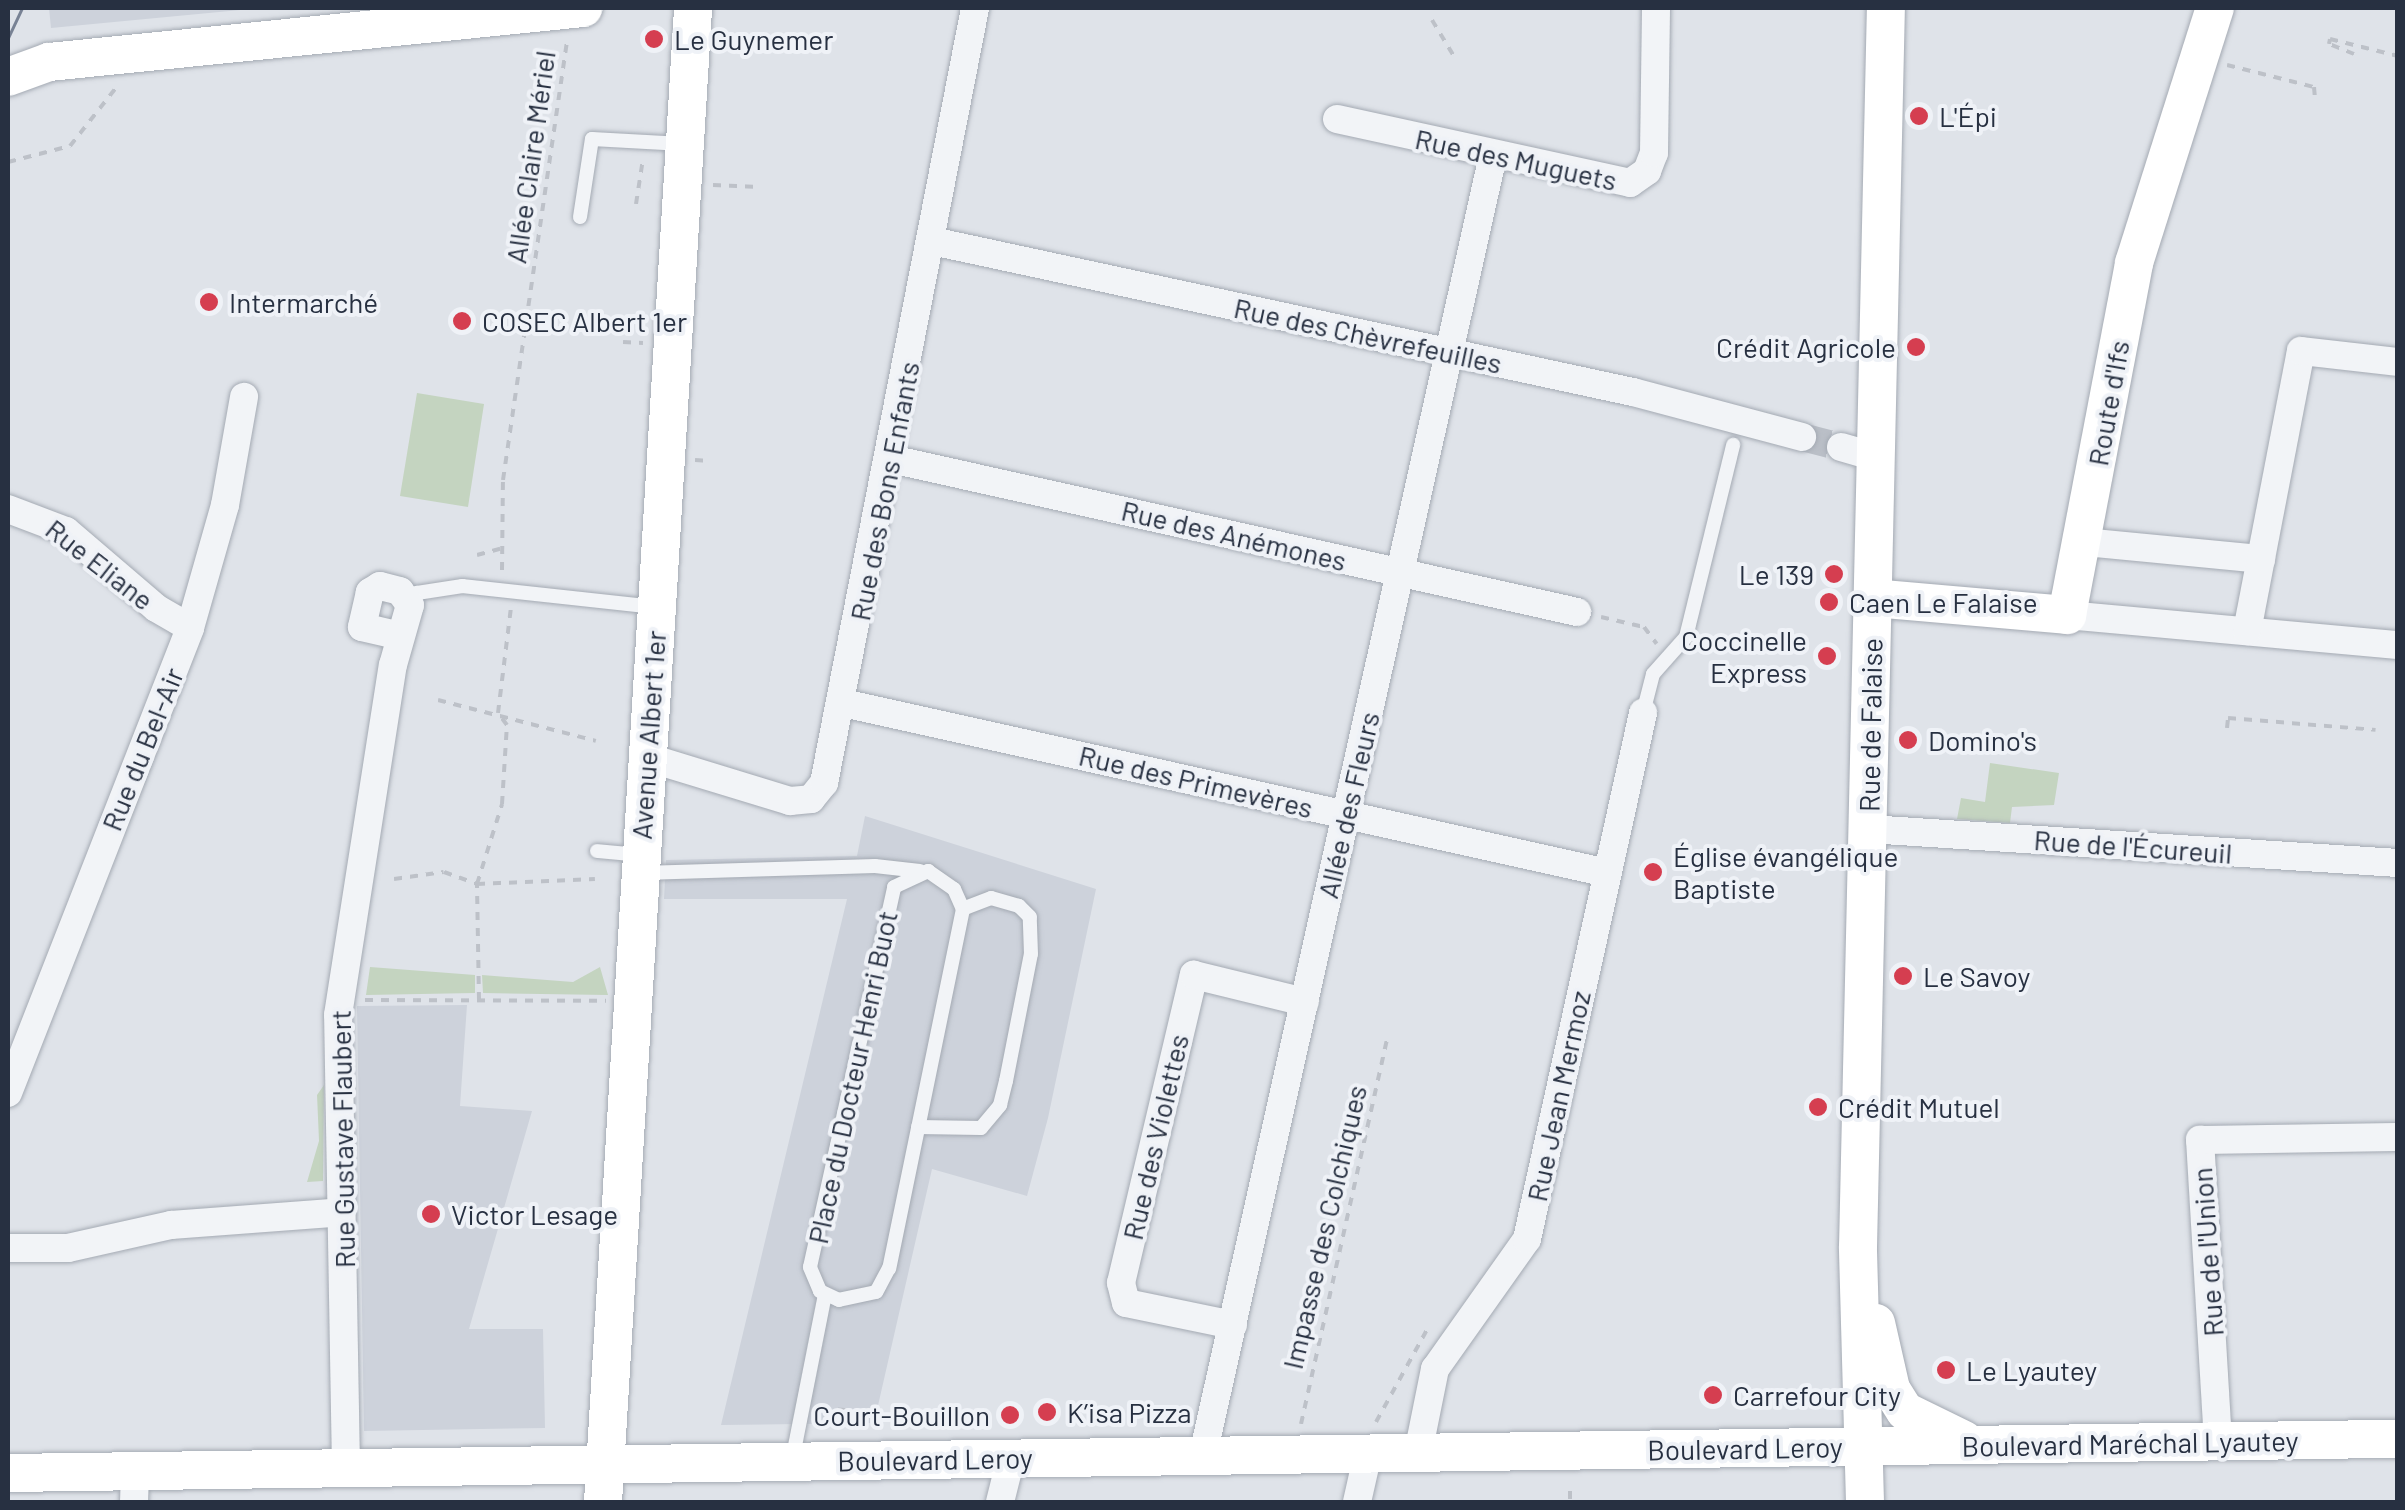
<!DOCTYPE html>
<html>
<head>
<meta charset="utf-8">
<style>
	body { margin:0 }
	#map { position:relative; width:2405px; height:1510px; overflow:hidden; background:#dfe3e9; font-family:Barlow,sans-serif }
	div>[style] { position:absolute }
	.built>* { inset:0; background:#cdd2db }
	.green>* { inset:0; background:#c4d4c0 }
	.street-tunnel>* { height:28px; margin-top:-14px; transform-origin:0; background:repeating-linear-gradient(90deg,#babfc7 0 28px,transparent 0 42px) }
	.path>* { height:4px; margin-top:-2px; transform-origin:0; background:repeating-linear-gradient(90deg,#bdc1c8 0 8px,transparent 0 16px) }
	.roads { filter:drop-shadow(0 0 2px #a4aab3) drop-shadow(0 0 2px #a4aab3) }
	.lane>* { height:14px; margin:-7px; padding:0 7px; transform-origin:7px; border-radius:7px; background:#f2f4f7 }
	.street>* { height:28px; margin:-14px; padding:0 14px; transform-origin:14px; border-radius:14px; background:#f2f4f7 }
	.secondary>* { height:38px; margin:-19px; padding:0 19px; transform-origin:19px; border-radius:19px; background:#fff }
	.tram>* { height:2.5px; margin:-1.25px; padding:0 1.25px; transform-origin:1.25px; border-radius:1.25px; background:#788294 }
	.dots>* { width:28px; height:28px; translate:-50% -50%; box-sizing:border-box; border:5px solid #eff2f7; border-radius:50% }
	span { translate:-50% -50%; white-space:nowrap; text-align:center; line-height:1.15; -webkit-text-stroke:8px #eff2f7; paint-order:stroke }
	.poi-label { font-size:28px; color:#273041 }
	.left { translate:0 -50%; text-align:left }
	.right { translate:-100% -50%; text-align:right }
	.street-label { font-size:28px; color:#273041 }
	.frame { position:absolute; inset:0; border:10px solid #273041; pointer-events:none }
</style>
</head>
<body>
<div id="map">
	<div class="built">
		<i style="clip-path:polygon(49px 8px,261px 8px,51px 28px)"></i>
		<i style="clip-path:polygon(865px 816px,1096px 889px,1048px 1118px,1027px 1196px,932px 1169px,874px 1423px,721px 1425px,847px 899px,664px 899px,666px 860px,857px 856px)"></i>
		<i style="clip-path:polygon(467px 1005px,460px 1106px,532px 1111px,469px 1329px,543px 1329px,545px 1428px,364px 1431px,357px 1006px)"></i>
	</div>
	<div class="green">
		<i style="clip-path:polygon(417px 393px,484px 404px,468px 507px,400px 496px)"></i>
		<i style="clip-path:polygon(1990px 763px,2059px 773px,2054px 805px,2012px 807px,2010px 823px,1957px 819px,1961px 798px,1985px 802px)"></i>
		<i style="clip-path:polygon(370px 967px,475px 975px,475px 993px,366px 995px)"></i>
		<i style="clip-path:polygon(600px 967px,608px 995px,483px 993px,482px 975px,573px 982px)"></i>
		<i style="clip-path:polygon(324px 1085px,323px 1181px,307px 1182px,319px 1141px,317px 1095px)"></i>
	</div>
	<div class="street-tunnel">
		<i style="left:1802px;top:437px;width:40px;rotate:14.4deg"></i>
	</div>
	<div class="path">
		<i style="left:1432px;top:20px;width:44px;rotate:58.8deg"></i>
		<i style="left:2354px;top:54px;width:27px;rotate:-158deg"></i>
		<i style="left:2329px;top:44px;width:5px;rotate:-79deg"></i>
		<i style="left:2330px;top:39px;width:70px;rotate:14deg"></i>
		<i style="left:2227px;top:65px;width:90px;rotate:14.2deg"></i>
		<i style="left:2314px;top:87px;width:11px;rotate:85deg"></i>
		<i style="left:8px;top:162px;width:64px;rotate:-14.5deg"></i>
		<i style="left:70px;top:146px;width:79px;rotate:-51.7deg"></i>
		<i style="left:713px;top:185px;width:46px;rotate:2.5deg"></i>
		<i style="left:636px;top:204px;width:46px;rotate:-81.2deg"></i>
		<i style="left:623px;top:342px;width:20px;rotate:3deg"></i>
		<i style="left:695px;top:460px;width:15px;rotate:4deg"></i>
		<i style="left:477px;top:555px;width:24px;rotate:-15deg"></i>
		<i style="left:502px;top:570px;width:90px;rotate:-89.4deg"></i>
		<i style="left:503px;top:480px;width:445px;rotate:-81.7deg"></i>
		<i style="left:1601px;top:617px;width:44px;rotate:13.1deg"></i>
		<i style="left:1644px;top:627px;width:21px;rotate:53deg"></i>
		<i style="left:438px;top:700px;width:163px;rotate:14.5deg"></i>
		<i style="left:2227px;top:728px;width:10px;rotate:-84deg"></i>
		<i style="left:2228px;top:718px;width:148px;rotate:4.6deg"></i>
		<i style="left:394px;top:879px;width:50px;rotate:-8deg"></i>
		<i style="left:444px;top:872px;width:35px;rotate:20deg"></i>
		<i style="left:477px;top:884px;width:118px;rotate:-2.4deg"></i>
		<i style="left:365px;top:1000px;width:241px;rotate:0.2deg"></i>
		<i style="left:479px;top:1000px;width:116px;rotate:-91deg"></i>
		<i style="left:477px;top:884px;width:84px;rotate:-72.6deg"></i>
		<i style="left:502px;top:804px;width:79px;rotate:-86.4deg"></i>
		<i style="left:507px;top:725px;width:15px;rotate:-127deg"></i>
		<i style="left:498px;top:713px;width:107px;rotate:-83deg"></i>
		<i style="left:822px;top:1408px;width:45px;rotate:5.1deg"></i>
		<i style="left:1376px;top:1422px;width:110px;rotate:-61.1deg"></i>
		<i style="left:1301px;top:1424px;width:394px;rotate:-77.4deg"></i>
		<i style="left:1570px;top:1491px;width:11px;rotate:90deg"></i>
	</div>
	<div class="roads">
		<div class="lane">
			<i style="left:580px;top:217px;width:79px;rotate:-81.3deg"></i>
			<i style="left:592px;top:139px;width:91px;rotate:3.1deg"></i>
			<i style="left:410px;top:605px;width:14px;rotate:-60deg"></i>
			<i style="left:417px;top:593px;width:46px;rotate:-8.8deg"></i>
			<i style="left:462px;top:586px;width:194px;rotate:6.2deg"></i>
			<i style="left:1643px;top:713px;width:40px;rotate:-75.6deg"></i>
			<i style="left:1653px;top:674px;width:50px;rotate:-48.3deg"></i>
			<i style="left:1686px;top:637px;width:198px;rotate:-76.2deg"></i>
			<i style="left:597px;top:851px;width:43px;rotate:5.3deg"></i>
			<i style="left:928px;top:871px;width:32px;rotate:35deg"></i>
			<i style="left:954px;top:889px;width:22px;rotate:66deg"></i>
			<i style="left:963px;top:909px;width:367px;rotate:101.6deg"></i>
			<i style="left:889px;top:1268px;width:27px;rotate:118deg"></i>
			<i style="left:876px;top:1292px;width:38px;rotate:168deg"></i>
			<i style="left:839px;top:1300px;width:21px;rotate:-155deg"></i>
			<i style="left:820px;top:1291px;width:26px;rotate:-113deg"></i>
			<i style="left:810px;top:1267px;width:389px;rotate:-77.5deg"></i>
			<i style="left:894px;top:887px;width:38px;rotate:-25deg"></i>
			<i style="left:642px;top:873px;width:233px;rotate:-1.7deg"></i>
			<i style="left:875px;top:866px;width:45px;rotate:6.3deg"></i>
			<i style="left:918px;top:1127px;width:63px;rotate:0.9deg"></i>
			<i style="left:981px;top:1128px;width:30px;rotate:-50deg"></i>
			<i style="left:1000px;top:1105px;width:25px;rotate:-76deg"></i>
			<i style="left:1006px;top:1081px;width:129px;rotate:-78.9deg"></i>
			<i style="left:1031px;top:954px;width:37px;rotate:-92deg"></i>
			<i style="left:1030px;top:917px;width:16px;rotate:-135deg"></i>
			<i style="left:1019px;top:906px;width:29px;rotate:-164deg"></i>
			<i style="left:991px;top:898px;width:30px;rotate:159deg"></i>
			<i style="left:792px;top:1461px;width:169px;rotate:-78.8deg"></i>
		</div>
		<div class="street">
			<i style="left:1337px;top:119px;width:300px;rotate:12.3deg"></i>
			<i style="left:1630px;top:183px;width:21px;rotate:-35deg"></i>
			<i style="left:1647px;top:171px;width:19px;rotate:-69deg"></i>
			<i style="left:1654px;top:153px;width:145px;rotate:-89.2deg"></i>
			<i style="left:932px;top:241px;width:717px;rotate:12.16deg"></i>
			<i style="left:1633px;top:392px;width:175px;rotate:14.9deg"></i>
			<i style="left:1841px;top:447px;width:36px;rotate:16deg"></i>
			<i style="left:891px;top:459px;width:703px;rotate:12.57deg"></i>
			<i style="left:8px;top:509px;width:62px;rotate:20.8deg"></i>
			<i style="left:66px;top:531px;width:118px;rotate:40.5deg"></i>
			<i style="left:156px;top:608px;width:39px;rotate:30deg"></i>
			<i style="left:2084px;top:542px;width:178px;rotate:5.5deg"></i>
			<i style="left:2067px;top:615px;width:332px;rotate:5.2deg"></i>
			<i style="left:2247px;top:631px;width:285px;rotate:-79.1deg"></i>
			<i style="left:2301px;top:351px;width:98px;rotate:6.5deg"></i>
			<i style="left:843px;top:703px;width:783px;rotate:12.54deg"></i>
			<i style="left:646px;top:757px;width:151px;rotate:17deg"></i>
			<i style="left:790px;top:801px;width:21px;rotate:-5deg"></i>
			<i style="left:811px;top:799px;width:21px;rotate:-51deg"></i>
			<i style="left:824px;top:783px;width:790px;rotate:-78.97deg"></i>
			<i style="left:1868px;top:829px;width:531px;rotate:3.67deg"></i>
			<i style="left:8px;top:1093px;width:499px;rotate:-68.6deg"></i>
			<i style="left:190px;top:628px;width:128px;rotate:-74.1deg"></i>
			<i style="left:225px;top:505px;width:110px;rotate:-80deg"></i>
			<i style="left:8px;top:1248px;width:60px"></i>
			<i style="left:68px;top:1248px;width:106px;rotate:-12.6deg"></i>
			<i style="left:171px;top:1225px;width:171px;rotate:-4.3deg"></i>
			<i style="left:1233px;top:1325px;width:109px;rotate:-168.4deg"></i>
			<i style="left:1126px;top:1303px;width:21px;rotate:-104deg"></i>
			<i style="left:1121px;top:1283px;width:317px;rotate:-76.7deg"></i>
			<i style="left:1194px;top:975px;width:114px;rotate:13.7deg"></i>
			<i style="left:2218px;top:1442px;width:303px;rotate:-93.4deg"></i>
			<i style="left:2200px;top:1140px;width:198px;rotate:-0.9deg"></i>
			<i style="left:1418px;top:1453px;width:86px;rotate:-78.6deg"></i>
			<i style="left:1435px;top:1369px;width:159px;rotate:-54.7deg"></i>
			<i style="left:1527px;top:1239px;width:539px;rotate:-77.56deg"></i>
			<i style="left:1203px;top:1455px;width:1332px;rotate:-77.42deg"></i>
			<i style="left:346px;top:1468px;width:453px;rotate:-91deg"></i>
			<i style="left:338px;top:1015px;width:354px;rotate:-81.1deg"></i>
			<i style="left:393px;top:665px;width:62px;rotate:-74.2deg"></i>
			<i style="left:410px;top:605px;width:17px;rotate:-126deg"></i>
			<i style="left:400px;top:591px;width:21px;rotate:-166deg"></i>
			<i style="left:380px;top:586px;width:12px;rotate:149deg"></i>
			<i style="left:370px;top:592px;width:36px;rotate:103deg"></i>
			<i style="left:362px;top:627px;width:37px;rotate:13deg"></i>
			<i style="left:134px;top:1502px;width:31px;rotate:-88deg"></i>
			<i style="left:1000px;top:1502px;width:45px;rotate:-76deg"></i>
			<i style="left:1357px;top:1502px;width:50px;rotate:-77.3deg"></i>
		</div>
		<div class="secondary">
			<i style="left:8px;top:77px;width:44px;rotate:-20.1deg"></i>
			<i style="left:49px;top:62px;width:537px;rotate:-5.77deg"></i>
			<i style="left:1873px;top:598px;width:195px;rotate:5deg"></i>
			<i style="left:2067px;top:615px;width:358px;rotate:-79.2deg"></i>
			<i style="left:2134px;top:263px;width:268px;rotate:-72.4deg"></i>
			<i style="left:1876px;top:1323px;width:68px;rotate:77.2deg"></i>
			<i style="left:1891px;top:1389px;width:26px;rotate:58deg"></i>
			<i style="left:1905px;top:1411px;width:66px;rotate:26.2deg"></i>
			<i style="left:8px;top:1473px;width:2390px;rotate:-0.82deg"></i>
			<i style="left:603px;top:1502px;width:1497px;rotate:-86.55deg"></i>
			<i style="left:1865px;top:1502px;width:255px;rotate:-91.6deg"></i>
			<i style="left:1858px;top:1247px;width:1239px;rotate:-88.71deg"></i>
		</div>
	</div>
	<div class="tram">
		<i style="left:8px;top:38px;width:33px;rotate:-65deg"></i>
	</div>
	<div class="dots">
		<i style="left:654px;top:39px;background:#d53e50"></i>
		<i style="left:1919px;top:116px;background:#d53e50"></i>
		<i style="left:209px;top:302px;background:#d53e50"></i>
		<i style="left:462px;top:321px;background:#d53e50"></i>
		<i style="left:1916px;top:347px;background:#d53e50"></i>
		<i style="left:1834px;top:574px;background:#d53e50"></i>
		<i style="left:1829px;top:602px;background:#d53e50"></i>
		<i style="left:1827px;top:656px;background:#d53e50"></i>
		<i style="left:1908px;top:740px;background:#d53e50"></i>
		<i style="left:1653px;top:872px;background:#d53e50"></i>
		<i style="left:1903px;top:976px;background:#d53e50"></i>
		<i style="left:1818px;top:1107px;background:#d53e50"></i>
		<i style="left:431px;top:1214px;background:#d53e50"></i>
		<i style="left:1946px;top:1370px;background:#d53e50"></i>
		<i style="left:1713px;top:1395px;background:#d53e50"></i>
		<i style="left:1047px;top:1412px;background:#d53e50"></i>
		<i style="left:1010px;top:1415px;background:#d53e50"></i>
	</div>
	<div class="poi-label">
		<span class="left" style="left:674px;top:39px">Le Guynemer</span>
		<span class="left" style="left:1939px;top:116px">L'Épi</span>
		<span class="left" style="left:229px;top:302px">Intermarché</span>
		<span class="left" style="left:482px;top:321px">COSEC Albert 1er</span>
		<span class="right" style="left:1896px;top:347px">Crédit Agricole</span>
		<span class="right" style="left:1814px;top:574px">Le 139</span>
		<span class="left" style="left:1849px;top:602px">Caen Le Falaise</span>
		<span class="right" style="left:1807px;top:656px">Coccinelle<br>Express</span>
		<span class="left" style="left:1928px;top:740px">Domino's</span>
		<span class="left" style="left:1673px;top:872px">Église évangélique<br>Baptiste</span>
		<span class="left" style="left:1923px;top:976px">Le Savoy</span>
		<span class="left" style="left:1838px;top:1107px">Crédit Mutuel</span>
		<span class="left" style="left:451px;top:1214px">Victor Lesage</span>
		<span class="left" style="left:1966px;top:1370px">Le Lyautey</span>
		<span class="left" style="left:1733px;top:1395px">Carrefour City</span>
		<span class="left" style="left:1067px;top:1412px">K’isa Pizza</span>
		<span class="right" style="left:990px;top:1415px">Court-Bouillon</span>
	</div>
	<div class="street-label">
		<span style="left:530px;top:157px;rotate:-82deg">Allée Claire Mériel</span>
		<span style="left:1516px;top:159px;rotate:12deg">Rue des Muguets</span>
		<span style="left:1368px;top:335px;rotate:12deg">Rue des Chèvrefeuilles</span>
		<span style="left:2108px;top:403px;rotate:-80deg">Route d'Ifs</span>
		<span style="left:884px;top:491px;rotate:-79deg">Rue des Bons Enfants</span>
		<span style="left:1234px;top:535px;rotate:13deg">Rue des Anémones</span>
		<span style="left:100px;top:564px;rotate:38deg">Rue Eliane</span>
		<span style="left:1870px;top:725px;rotate:-89deg">Rue de Falaise</span>
		<span style="left:648px;top:735px;rotate:-86deg">Avenue Albert 1er</span>
		<span style="left:142px;top:749px;rotate:-68deg">Rue du Bel-Air</span>
		<span style="left:1196px;top:781px;rotate:13deg">Rue des Primevères</span>
		<span style="left:1348px;top:805px;rotate:-77deg">Allée des Fleurs</span>
		<span style="left:2133px;top:846px;rotate:4deg">Rue de l'Écureuil</span>
		<span style="left:852px;top:1077px;rotate:-78deg">Place du Docteur Henri Buot</span>
		<span style="left:1558px;top:1096px;rotate:-78deg">Rue Jean Mermoz</span>
		<span style="left:1155px;top:1137px;rotate:-77deg">Rue des Violettes</span>
		<span style="left:342px;top:1139px;rotate:-91deg">Rue Gustave Flaubert</span>
		<span style="left:1324px;top:1227px;rotate:-77deg">Impasse des Colchiques</span>
		<span style="left:2207px;top:1252px;rotate:-94deg">Rue de l'Union</span>
		<span style="left:2130px;top:1443px;rotate:-1deg">Boulevard Maréchal Lyautey</span>
		<span style="left:1745px;top:1448px;rotate:-1deg">Boulevard Leroy</span>
		<span style="left:935px;top:1459px;rotate:-1deg">Boulevard Leroy</span>
	</div>
	<div class="frame"></div>
</div>
</body>
</html>
